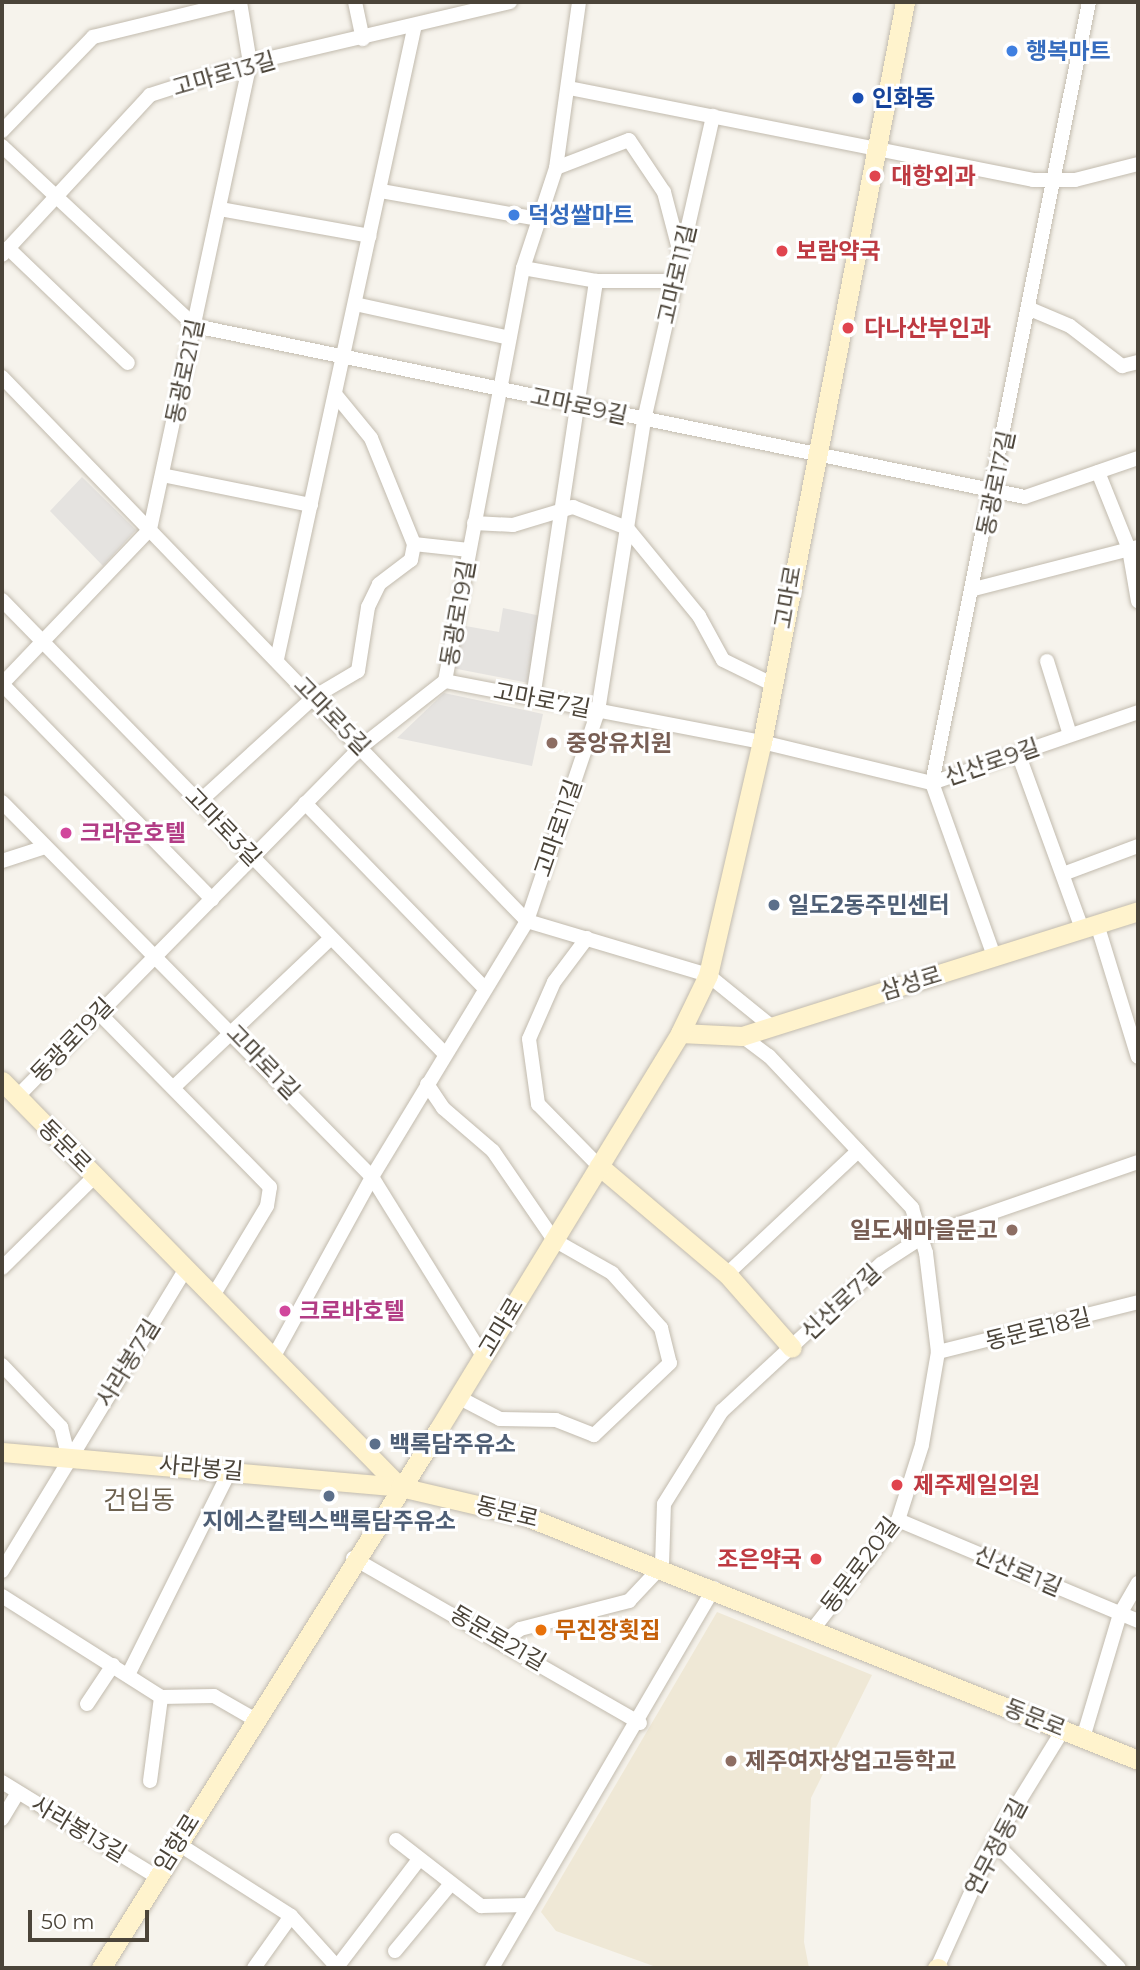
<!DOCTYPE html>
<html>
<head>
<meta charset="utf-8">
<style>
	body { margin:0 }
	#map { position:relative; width:1140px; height:1970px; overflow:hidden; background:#f6f3ec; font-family:Montserrat,"Noto Sans KR",sans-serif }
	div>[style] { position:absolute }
	.education>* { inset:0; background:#efe8d6 }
	.parking>* { inset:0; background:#e5e3e0 }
	.roads { filter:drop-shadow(0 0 2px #c2bbae) drop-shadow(0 0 2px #c2bbae) }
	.street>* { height:14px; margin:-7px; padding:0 7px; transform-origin:7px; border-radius:7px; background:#fff }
	.secondary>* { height:19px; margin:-9.5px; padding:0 9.5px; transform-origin:9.5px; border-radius:9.5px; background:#fff3cd }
	.dots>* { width:19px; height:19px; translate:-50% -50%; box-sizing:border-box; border:4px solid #fff; border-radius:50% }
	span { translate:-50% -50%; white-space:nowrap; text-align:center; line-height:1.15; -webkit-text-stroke:6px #fff; paint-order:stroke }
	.shop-label { font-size:23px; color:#366cbe; font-weight:700 }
	.left { translate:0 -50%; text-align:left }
	.street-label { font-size:23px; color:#4b4439 }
	.transit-label { font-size:23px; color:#164399; font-weight:700 }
	.health-label { font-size:23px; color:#be3a42; font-weight:700 }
	.right { translate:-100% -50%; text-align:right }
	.education-label { font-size:23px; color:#785e54; font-weight:700 }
	.hotel-label { font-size:23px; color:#b23c85; font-weight:700 }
	.service-label { font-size:23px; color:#4e5e75; font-weight:700 }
	.food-label { font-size:23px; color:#c56008; font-weight:700 }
	.quarter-label { font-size:26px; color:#6e6250 }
	.frame { position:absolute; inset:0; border:4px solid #4b4439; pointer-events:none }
	.scale { position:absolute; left:28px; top:1910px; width:121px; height:32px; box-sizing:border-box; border:4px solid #4b4439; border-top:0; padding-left:9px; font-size:21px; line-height:24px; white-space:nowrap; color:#4b4439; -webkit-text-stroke:5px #fff; paint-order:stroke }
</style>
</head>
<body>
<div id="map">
	<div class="education">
		<i style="clip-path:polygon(717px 1612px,872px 1675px,811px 1798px,804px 1942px,809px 1968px,659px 1968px,556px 1931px,541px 1912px)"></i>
	</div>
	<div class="parking">
		<i style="clip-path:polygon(82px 477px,136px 530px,103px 566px,50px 511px)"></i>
		<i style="clip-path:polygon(503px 608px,541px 616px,529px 683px,452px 668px,460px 625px,499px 632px)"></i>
		<i style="clip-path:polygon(444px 693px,543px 714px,532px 766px,397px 738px)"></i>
	</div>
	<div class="roads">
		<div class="street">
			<i style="left:355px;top:2px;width:38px;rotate:78deg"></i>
			<i style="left:569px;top:88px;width:473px;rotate:11.2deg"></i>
			<i style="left:1033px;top:180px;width:42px"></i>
			<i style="left:1075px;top:180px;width:65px;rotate:-14.3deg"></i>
			<i style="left:2px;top:131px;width:131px;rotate:-45.9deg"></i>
			<i style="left:93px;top:37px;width:148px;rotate:-13.7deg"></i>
			<i style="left:2px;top:146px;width:264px;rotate:43deg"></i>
			<i style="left:195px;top:326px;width:847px;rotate:11.64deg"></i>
			<i style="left:1025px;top:497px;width:120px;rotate:-19deg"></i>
			<i style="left:556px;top:168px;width:78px;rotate:-21deg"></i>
			<i style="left:629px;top:140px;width:63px;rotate:56.1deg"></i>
			<i style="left:664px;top:192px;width:63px;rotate:75.3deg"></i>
			<i style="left:381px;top:191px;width:159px;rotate:10.1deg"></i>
			<i style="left:220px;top:209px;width:152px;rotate:10.2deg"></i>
			<i style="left:8px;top:248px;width:166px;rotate:43.8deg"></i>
			<i style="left:2px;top:255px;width:218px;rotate:-47.2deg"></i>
			<i style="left:150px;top:95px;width:105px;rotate:-17.7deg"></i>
			<i style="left:250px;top:63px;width:267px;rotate:-13.2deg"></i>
			<i style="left:523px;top:268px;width:74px;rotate:10.1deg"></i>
			<i style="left:596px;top:281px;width:80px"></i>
			<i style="left:355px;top:304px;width:158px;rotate:12.4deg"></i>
			<i style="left:1030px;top:309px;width:43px;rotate:23deg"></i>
			<i style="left:1070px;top:326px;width:66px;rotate:37.6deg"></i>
			<i style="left:1122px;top:366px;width:16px;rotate:-14deg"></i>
			<i style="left:2px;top:377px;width:756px;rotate:46.02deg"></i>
			<i style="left:527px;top:921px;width:189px;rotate:16.6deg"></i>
			<i style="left:708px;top:975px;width:81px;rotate:39deg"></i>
			<i style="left:1098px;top:472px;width:83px;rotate:68.1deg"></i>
			<i style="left:1129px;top:549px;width:53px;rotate:80.2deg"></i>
			<i style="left:162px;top:475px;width:152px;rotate:11.4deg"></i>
			<i style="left:474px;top:523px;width:39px;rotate:3deg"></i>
			<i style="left:513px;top:525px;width:63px;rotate:-16.7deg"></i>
			<i style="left:573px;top:507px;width:58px;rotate:21.3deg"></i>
			<i style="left:627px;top:528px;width:114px;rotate:50.7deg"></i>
			<i style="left:699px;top:616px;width:50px;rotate:61.4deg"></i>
			<i style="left:723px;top:660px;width:55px;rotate:26.1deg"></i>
			<i style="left:414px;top:544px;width:55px;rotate:6.2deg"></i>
			<i style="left:974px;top:589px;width:169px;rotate:-14.4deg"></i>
			<i style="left:2px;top:600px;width:634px;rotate:45.7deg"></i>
			<i style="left:277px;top:659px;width:645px;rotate:-77.73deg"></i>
			<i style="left:1047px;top:661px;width:77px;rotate:72.7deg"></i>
			<i style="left:445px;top:681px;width:323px;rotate:10.9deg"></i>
			<i style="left:762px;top:742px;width:175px;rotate:13.6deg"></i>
			<i style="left:932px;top:783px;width:218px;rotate:-19deg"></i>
			<i style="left:2px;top:684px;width:214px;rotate:-46.3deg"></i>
			<i style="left:150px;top:529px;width:477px;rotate:-77.9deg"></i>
			<i style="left:250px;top:63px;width:62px;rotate:-99.3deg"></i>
			<i style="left:2px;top:684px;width:301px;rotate:45.7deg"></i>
			<i style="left:533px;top:698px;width:422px;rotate:-81.4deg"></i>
			<i style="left:1018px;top:753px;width:187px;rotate:70deg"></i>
			<i style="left:2px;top:802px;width:527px;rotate:45.38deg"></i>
			<i style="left:372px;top:1177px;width:211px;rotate:58.2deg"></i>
			<i style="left:199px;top:802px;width:156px;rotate:-42.4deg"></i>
			<i style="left:314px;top:697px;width:51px;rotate:-30.6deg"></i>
			<i style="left:358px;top:671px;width:65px;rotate:-81.1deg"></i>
			<i style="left:368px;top:607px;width:25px;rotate:-64deg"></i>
			<i style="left:379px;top:584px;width:40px;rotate:-37deg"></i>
			<i style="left:411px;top:560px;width:16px;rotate:-79deg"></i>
			<i style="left:414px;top:544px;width:114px;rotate:-112.1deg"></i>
			<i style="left:371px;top:438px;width:57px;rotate:-129.3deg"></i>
			<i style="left:305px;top:803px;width:259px;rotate:45.9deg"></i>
			<i style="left:2px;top:861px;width:45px;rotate:-18deg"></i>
			<i style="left:1063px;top:874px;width:80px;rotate:-20.5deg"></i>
			<i style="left:1097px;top:924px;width:139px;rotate:72.9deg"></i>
			<i style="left:587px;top:938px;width:55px;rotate:126.9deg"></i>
			<i style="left:554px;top:982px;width:62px;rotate:113.7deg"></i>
			<i style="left:529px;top:1039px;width:66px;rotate:82.1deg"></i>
			<i style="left:538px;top:1104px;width:87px;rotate:45.5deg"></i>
			<i style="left:994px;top:956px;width:184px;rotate:-109.7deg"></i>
			<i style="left:932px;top:783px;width:797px;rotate:-78.63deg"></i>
			<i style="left:99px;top:1013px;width:244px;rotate:45.5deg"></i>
			<i style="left:270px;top:1187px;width:19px;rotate:99deg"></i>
			<i style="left:267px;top:1206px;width:105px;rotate:121deg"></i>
			<i style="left:742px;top:1036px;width:34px;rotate:37deg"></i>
			<i style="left:769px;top:1056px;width:209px;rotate:46.7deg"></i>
			<i style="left:912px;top:1208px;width:47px;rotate:72.7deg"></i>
			<i style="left:926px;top:1253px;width:100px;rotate:83.1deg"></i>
			<i style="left:938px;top:1352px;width:94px;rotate:99.8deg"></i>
			<i style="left:922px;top:1445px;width:79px;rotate:107.7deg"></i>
			<i style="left:898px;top:1520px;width:138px;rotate:127.9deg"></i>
			<i style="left:427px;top:1084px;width:29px;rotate:56deg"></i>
			<i style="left:443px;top:1108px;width:66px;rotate:40.7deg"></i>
			<i style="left:493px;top:1151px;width:108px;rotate:55.6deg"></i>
			<i style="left:554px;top:1240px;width:67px;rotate:29.6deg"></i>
			<i style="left:612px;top:1273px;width:74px;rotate:48.3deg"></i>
			<i style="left:661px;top:1328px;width:36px;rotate:76deg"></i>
			<i style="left:670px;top:1363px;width:105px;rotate:136.5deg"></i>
			<i style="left:594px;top:1435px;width:41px;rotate:-158.5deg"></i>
			<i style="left:556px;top:1420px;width:56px;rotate:-179deg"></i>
			<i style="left:500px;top:1419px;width:47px;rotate:-152.4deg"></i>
			<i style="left:175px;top:1086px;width:215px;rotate:-43.5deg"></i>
			<i style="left:17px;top:1097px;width:492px;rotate:-45.5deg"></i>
			<i style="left:362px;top:746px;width:105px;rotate:-38.1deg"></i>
			<i style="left:445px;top:681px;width:420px;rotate:-79.3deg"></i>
			<i style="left:523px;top:268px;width:105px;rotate:-71.7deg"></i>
			<i style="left:556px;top:168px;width:168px;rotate:-82.1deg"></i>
			<i style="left:2px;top:1268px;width:131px;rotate:-44.7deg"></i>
			<i style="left:727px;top:1274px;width:180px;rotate:-43.2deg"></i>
			<i style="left:938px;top:1352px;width:206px;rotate:-14deg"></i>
			<i style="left:273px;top:1358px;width:206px;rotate:-61.3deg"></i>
			<i style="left:372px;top:1177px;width:299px;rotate:-58.8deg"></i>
			<i style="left:527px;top:921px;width:222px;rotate:-71.3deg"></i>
			<i style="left:598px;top:711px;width:295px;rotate:-81deg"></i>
			<i style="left:644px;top:420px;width:312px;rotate:-77.2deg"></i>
			<i style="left:2px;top:1365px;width:86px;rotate:46.4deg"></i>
			<i style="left:61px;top:1427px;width:32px;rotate:76deg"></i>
			<i style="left:898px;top:1520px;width:260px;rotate:22.8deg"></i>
			<i style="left:353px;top:1558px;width:331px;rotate:29.9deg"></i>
			<i style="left:2px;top:1571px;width:354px;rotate:-58.7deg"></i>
			<i style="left:2px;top:1596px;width:188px;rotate:32.4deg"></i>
			<i style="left:161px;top:1697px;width:53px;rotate:-1.1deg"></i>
			<i style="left:214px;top:1696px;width:46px;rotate:29.9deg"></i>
			<i style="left:506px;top:1640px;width:18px;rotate:-38deg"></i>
			<i style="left:520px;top:1629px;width:113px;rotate:-14.4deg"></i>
			<i style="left:629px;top:1601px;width:48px;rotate:-46.7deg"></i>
			<i style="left:662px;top:1566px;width:62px;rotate:-88.2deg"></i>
			<i style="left:664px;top:1504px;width:110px;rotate:-58.1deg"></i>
			<i style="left:722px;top:1411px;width:217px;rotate:-42.8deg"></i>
			<i style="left:881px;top:1264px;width:51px;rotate:-33.1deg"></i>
			<i style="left:924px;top:1236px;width:226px;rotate:-19.1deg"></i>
			<i style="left:128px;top:1675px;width:229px;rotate:-63.5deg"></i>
			<i style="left:87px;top:1704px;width:47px;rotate:-56.3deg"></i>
			<i style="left:1083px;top:1738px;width:129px;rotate:-73.4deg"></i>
			<i style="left:1120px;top:1614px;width:36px;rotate:-60deg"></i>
			<i style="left:150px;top:1781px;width:85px;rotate:-82.5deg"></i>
			<i style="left:2px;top:1782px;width:182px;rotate:31.5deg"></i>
			<i style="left:2px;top:1819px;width:31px;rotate:-59deg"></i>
			<i style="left:396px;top:1840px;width:108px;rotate:37.8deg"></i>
			<i style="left:481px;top:1906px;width:47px;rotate:-1.2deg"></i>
			<i style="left:994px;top:1842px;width:177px;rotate:45.2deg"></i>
			<i style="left:177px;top:1843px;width:135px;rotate:32.6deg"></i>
			<i style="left:291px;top:1916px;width:70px;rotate:47.9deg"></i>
			<i style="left:395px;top:1951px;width:85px;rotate:-50.3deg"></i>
			<i style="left:337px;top:1967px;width:132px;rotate:-52.7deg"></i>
			<i style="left:254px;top:1968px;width:64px;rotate:-54.6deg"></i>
			<i style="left:492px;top:1968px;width:440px;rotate:-59.7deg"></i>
			<i style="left:937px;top:1968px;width:138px;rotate:-65.7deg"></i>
			<i style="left:994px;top:1842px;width:132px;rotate:-58.4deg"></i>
		</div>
		<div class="secondary">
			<i style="left:680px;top:1033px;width:62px;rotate:2.8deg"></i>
			<i style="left:742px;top:1036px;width:415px;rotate:-17.5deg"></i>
			<i style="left:2px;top:1081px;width:569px;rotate:45.57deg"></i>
			<i style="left:599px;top:1166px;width:167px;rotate:40.2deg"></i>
			<i style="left:727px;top:1274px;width:98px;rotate:48.7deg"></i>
			<i style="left:2px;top:1452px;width:400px;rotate:5deg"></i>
			<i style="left:400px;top:1487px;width:128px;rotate:13.1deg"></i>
			<i style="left:525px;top:1516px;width:660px;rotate:21.7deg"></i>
			<i style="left:101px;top:1968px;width:635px;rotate:-57.94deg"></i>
			<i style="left:438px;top:1430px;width:465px;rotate:-58.6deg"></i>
			<i style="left:680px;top:1033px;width:64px;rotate:-64.2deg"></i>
			<i style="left:708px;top:975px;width:239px;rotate:-77deg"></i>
			<i style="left:762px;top:742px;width:754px;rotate:-79.06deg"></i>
			<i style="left:937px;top:1968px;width:1px"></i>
		</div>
	</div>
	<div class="dots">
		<i style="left:1012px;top:51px;background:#3f7fe0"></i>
		<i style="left:858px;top:98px;background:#1a4fb4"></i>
		<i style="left:875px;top:176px;background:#e0444e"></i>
		<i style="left:514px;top:215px;background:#3f7fe0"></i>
		<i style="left:782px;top:251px;background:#e0444e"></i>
		<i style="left:848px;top:328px;background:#e0444e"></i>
		<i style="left:552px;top:743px;background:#8d6e63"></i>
		<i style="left:66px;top:833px;background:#d1479c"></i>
		<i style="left:774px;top:905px;background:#5c6f8a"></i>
		<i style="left:1012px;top:1230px;background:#8d6e63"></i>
		<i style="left:285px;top:1311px;background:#d1479c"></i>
		<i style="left:375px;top:1444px;background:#5c6f8a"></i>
		<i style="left:897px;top:1485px;background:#e0444e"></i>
		<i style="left:329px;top:1496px;background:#5c6f8a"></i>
		<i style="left:816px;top:1559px;background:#e0444e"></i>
		<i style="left:541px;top:1630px;background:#e8710a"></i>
		<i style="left:731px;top:1761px;background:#8d6e63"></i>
	</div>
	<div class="shop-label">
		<span class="left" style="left:1026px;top:51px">행복마트</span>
		<span class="left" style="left:528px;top:215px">덕성쌀마트</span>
	</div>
	<div class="street-label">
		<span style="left:224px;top:74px;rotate:-16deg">고마로13길</span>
		<span style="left:677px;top:274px;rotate:-77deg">고마로11길</span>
		<span style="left:185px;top:371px;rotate:-78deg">동광로21길</span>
		<span style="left:579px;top:406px;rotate:12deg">고마로9길</span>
		<span style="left:996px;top:483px;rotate:-78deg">동광로17길</span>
		<span style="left:788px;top:597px;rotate:-80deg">고마로</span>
		<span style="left:458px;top:613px;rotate:-80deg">동광로19길</span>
		<span style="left:542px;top:700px;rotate:11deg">고마로7길</span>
		<span style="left:332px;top:716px;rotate:46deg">고마로5길</span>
		<span style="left:992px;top:762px;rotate:-19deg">신산로9길</span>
		<span style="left:223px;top:827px;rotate:46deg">고마로3길</span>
		<span style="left:558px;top:828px;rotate:-71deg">고마로11길</span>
		<span style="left:911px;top:983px;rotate:-17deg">삼성로</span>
		<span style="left:72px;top:1040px;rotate:-46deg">동광로19길</span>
		<span style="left:263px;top:1062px;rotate:46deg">고마로1길</span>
		<span style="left:65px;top:1146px;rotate:45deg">동문로</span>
		<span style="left:841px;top:1302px;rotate:-43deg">신산로7길</span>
		<span style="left:501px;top:1327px;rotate:-59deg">고마로</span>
		<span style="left:1038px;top:1329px;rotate:-14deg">동문로18길</span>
		<span style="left:128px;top:1363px;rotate:-58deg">사라봉7길</span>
		<span style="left:201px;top:1468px;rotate:5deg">사라봉길</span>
		<span style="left:507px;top:1512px;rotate:14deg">동문로</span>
		<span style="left:860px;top:1565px;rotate:-53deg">동문로20길</span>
		<span style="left:1018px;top:1571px;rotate:23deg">신산로1길</span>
		<span style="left:498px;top:1638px;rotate:30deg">동문로21길</span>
		<span style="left:1035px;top:1718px;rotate:22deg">동문로</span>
		<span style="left:79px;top:1829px;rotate:31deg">사라봉13길</span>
		<span style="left:177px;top:1843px;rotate:-58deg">임항로</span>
		<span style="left:996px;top:1847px;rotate:-62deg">연무정동길</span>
	</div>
	<div class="transit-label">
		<span class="left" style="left:872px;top:98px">인화동</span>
	</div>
	<div class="health-label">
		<span class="left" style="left:891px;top:176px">대항외과</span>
		<span class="left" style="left:796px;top:251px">보람약국</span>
		<span class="left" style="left:864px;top:328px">다나산부인과</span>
		<span class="left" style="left:913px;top:1485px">제주제일의원</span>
		<span class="right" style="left:802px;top:1559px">조은약국</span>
	</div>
	<div class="education-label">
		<span class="left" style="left:566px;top:743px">중앙유치원</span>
		<span class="right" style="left:998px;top:1230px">일도새마을문고</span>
		<span class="left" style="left:745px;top:1761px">제주여자상업고등학교</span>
	</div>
	<div class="hotel-label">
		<span class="left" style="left:80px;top:833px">크라운호텔</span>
		<span class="left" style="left:299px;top:1311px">크로바호텔</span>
	</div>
	<div class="service-label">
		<span class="left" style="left:788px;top:905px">일도2동주민센터</span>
		<span class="left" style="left:389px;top:1444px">백록담주유소</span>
		<span style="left:329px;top:1521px">지에스칼텍스백록담주유소</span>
	</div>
	<div class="food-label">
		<span class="left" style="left:555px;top:1630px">무진장횟집</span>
	</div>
	<div class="quarter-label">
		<span style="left:139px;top:1501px">건입동</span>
	</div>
	<div class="frame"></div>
	<div class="scale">50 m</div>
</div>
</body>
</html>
